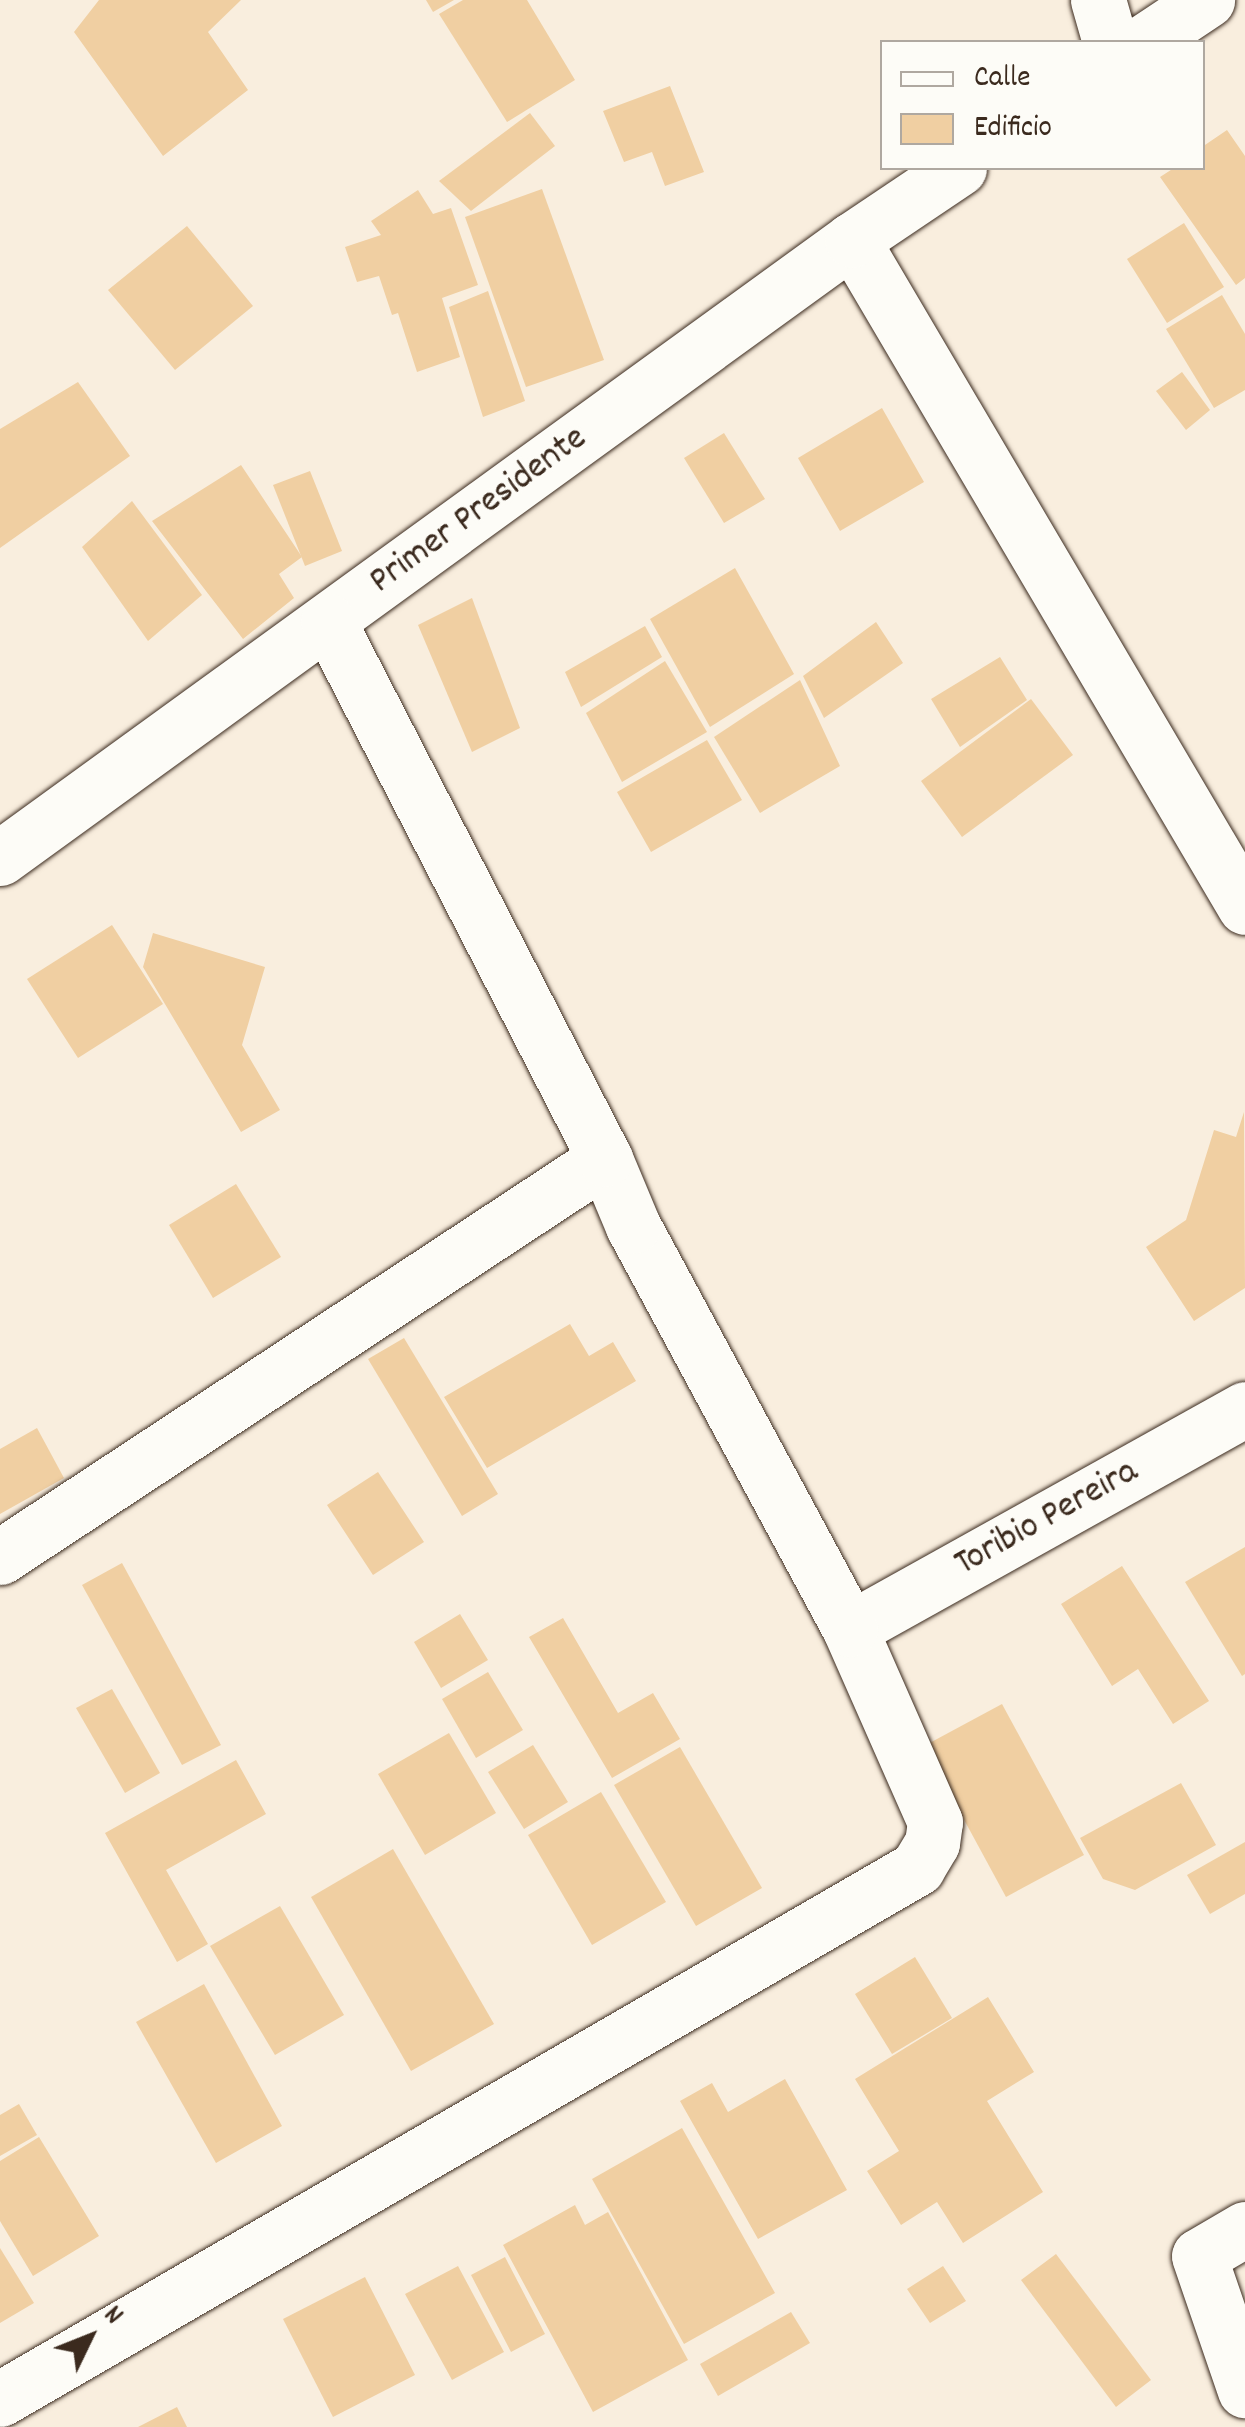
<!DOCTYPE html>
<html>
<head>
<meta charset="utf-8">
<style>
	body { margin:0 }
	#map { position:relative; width:1245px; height:2427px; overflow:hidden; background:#f9eede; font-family:Dekko,sans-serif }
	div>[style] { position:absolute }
	.building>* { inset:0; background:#f0cfa2 }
	.roads { filter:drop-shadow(0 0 2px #3b2a1e) drop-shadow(0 0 2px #3b2a1e) }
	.minor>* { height:55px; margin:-27.5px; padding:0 27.5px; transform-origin:27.5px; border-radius:27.5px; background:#fdfcf7 }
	span { translate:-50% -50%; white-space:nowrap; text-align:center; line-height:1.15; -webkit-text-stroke:8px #fdfcf7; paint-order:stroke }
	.street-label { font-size:38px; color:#3b2a1e }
	.legend { position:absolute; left:880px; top:40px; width:325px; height:130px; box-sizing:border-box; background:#fdfcf7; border:2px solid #afa8a0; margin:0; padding:12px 18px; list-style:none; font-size:30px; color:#3b2a1e }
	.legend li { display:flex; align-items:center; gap:20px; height:50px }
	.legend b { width:50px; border:2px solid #afa8a0 }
	.north { position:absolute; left:40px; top:2287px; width:100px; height:100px; -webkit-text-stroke:8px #fdfcf7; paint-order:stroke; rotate:47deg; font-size:28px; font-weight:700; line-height:40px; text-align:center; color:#3b2a1e }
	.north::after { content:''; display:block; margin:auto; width:35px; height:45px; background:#3b2a1e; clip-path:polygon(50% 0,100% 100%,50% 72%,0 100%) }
</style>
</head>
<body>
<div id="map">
	<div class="building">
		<i style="clip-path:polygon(99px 0,241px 0,208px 32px,248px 90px,163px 156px,74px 32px)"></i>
		<i style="clip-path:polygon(426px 0,454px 0,433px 12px)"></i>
		<i style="clip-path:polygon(463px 0,527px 0,575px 80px,507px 122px,439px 14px)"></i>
		<i style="clip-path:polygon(670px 86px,704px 172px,665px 186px,652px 152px,624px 162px,603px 111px)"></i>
		<i style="clip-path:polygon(530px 113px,555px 146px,471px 211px,439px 181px)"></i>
		<i style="clip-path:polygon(1227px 130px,1245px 156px,1245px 278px,1236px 285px,1160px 177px,1174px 168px,1202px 168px,1202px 147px)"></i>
		<i style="clip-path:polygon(542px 189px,604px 360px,526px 387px,465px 217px)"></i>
		<i style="clip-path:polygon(418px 190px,433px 214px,451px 208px,478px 285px,442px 298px,460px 357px,417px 372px,398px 313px,392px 315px,379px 276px,357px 282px,345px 247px,381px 235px,371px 221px)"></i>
		<i style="clip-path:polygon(1184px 223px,1224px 287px,1167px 323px,1127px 259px)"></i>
		<i style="clip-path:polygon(187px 226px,253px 306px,175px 370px,108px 290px)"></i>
		<i style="clip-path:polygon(488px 291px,525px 401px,483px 417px,449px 307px)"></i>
		<i style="clip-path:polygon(1222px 295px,1245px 334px,1245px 390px,1214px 408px,1166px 329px)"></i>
		<i style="clip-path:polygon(1182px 372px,1210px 410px,1186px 430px,1156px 391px)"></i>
		<i style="clip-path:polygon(78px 382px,130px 456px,0 548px,0 429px)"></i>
		<i style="clip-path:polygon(882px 408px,924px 482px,840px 531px,798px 458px)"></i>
		<i style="clip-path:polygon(724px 433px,765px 499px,724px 523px,684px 458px)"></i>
		<i style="clip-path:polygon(241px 465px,302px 557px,279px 574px,294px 598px,243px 639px,152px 521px)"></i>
		<i style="clip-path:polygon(310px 471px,342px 551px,305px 566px,273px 485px)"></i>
		<i style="clip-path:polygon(132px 501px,202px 595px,148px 641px,82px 547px)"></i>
		<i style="clip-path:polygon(735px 568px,794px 674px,710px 727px,650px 619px)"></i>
		<i style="clip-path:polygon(472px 598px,520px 728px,472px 752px,418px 625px)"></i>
		<i style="clip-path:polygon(876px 622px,903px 663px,824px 718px,803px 676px)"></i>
		<i style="clip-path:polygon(645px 626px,662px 657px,581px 707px,565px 672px)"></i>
		<i style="clip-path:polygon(1000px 657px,1027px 700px,960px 747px,931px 699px)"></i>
		<i style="clip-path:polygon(665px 661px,707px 732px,622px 782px,586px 713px)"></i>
		<i style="clip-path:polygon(800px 680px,840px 766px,760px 813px,714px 737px)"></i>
		<i style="clip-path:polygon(1031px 699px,1073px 755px,962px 837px,921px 781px)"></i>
		<i style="clip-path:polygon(707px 740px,742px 800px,651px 852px,617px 792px)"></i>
		<i style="clip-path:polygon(112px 925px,163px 1004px,78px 1058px,27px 979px)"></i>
		<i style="clip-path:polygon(153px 933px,265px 967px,242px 1045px,280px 1110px,241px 1132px,143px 967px)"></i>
		<i style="clip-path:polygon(1244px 1112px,1245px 1288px,1194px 1321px,1146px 1247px,1186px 1220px,1214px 1130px,1236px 1137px)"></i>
		<i style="clip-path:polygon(236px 1184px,281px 1257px,213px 1298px,169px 1225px)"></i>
		<i style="clip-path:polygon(570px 1324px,589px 1356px,613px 1342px,636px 1381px,487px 1468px,444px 1397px)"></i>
		<i style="clip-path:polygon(404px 1338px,498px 1494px,462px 1516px,368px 1359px)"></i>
		<i style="clip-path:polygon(37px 1428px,64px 1478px,0 1514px,0 1449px)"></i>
		<i style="clip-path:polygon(378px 1472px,424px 1542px,373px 1575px,327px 1505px)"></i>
		<i style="clip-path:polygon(1245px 1547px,1245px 1674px,1242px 1676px,1185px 1582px)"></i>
		<i style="clip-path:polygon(122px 1563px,221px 1745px,182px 1765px,82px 1585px)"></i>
		<i style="clip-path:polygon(1122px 1566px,1209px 1701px,1173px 1724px,1138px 1669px,1112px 1686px,1061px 1604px)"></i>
		<i style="clip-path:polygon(460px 1614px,488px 1660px,441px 1688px,414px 1642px)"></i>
		<i style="clip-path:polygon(563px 1618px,618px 1713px,653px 1693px,680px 1739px,612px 1778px,529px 1637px)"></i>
		<i style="clip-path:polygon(488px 1672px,523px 1730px,476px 1758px,442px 1699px)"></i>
		<i style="clip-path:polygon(112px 1689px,160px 1773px,125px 1793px,76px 1708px)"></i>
		<i style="clip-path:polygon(1002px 1704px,1084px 1855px,1006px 1897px,924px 1746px)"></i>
		<i style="clip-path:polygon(449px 1733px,496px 1813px,425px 1855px,378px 1774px)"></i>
		<i style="clip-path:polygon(533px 1745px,568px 1802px,524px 1829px,488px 1772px)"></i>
		<i style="clip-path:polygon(680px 1747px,762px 1888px,696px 1926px,614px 1785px)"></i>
		<i style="clip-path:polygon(236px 1760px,266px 1814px,166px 1870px,208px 1944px,177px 1962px,105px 1833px)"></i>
		<i style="clip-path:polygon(1181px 1783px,1216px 1845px,1135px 1890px,1103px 1879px,1080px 1838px)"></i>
		<i style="clip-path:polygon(601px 1792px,666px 1902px,592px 1945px,528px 1835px)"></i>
		<i style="clip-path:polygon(1245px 1842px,1245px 1894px,1210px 1914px,1187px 1875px)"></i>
		<i style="clip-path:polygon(393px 1849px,494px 2024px,411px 2071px,311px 1897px)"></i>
		<i style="clip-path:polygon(280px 1906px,344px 2015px,275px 2055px,210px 1946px)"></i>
		<i style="clip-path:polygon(915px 1957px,952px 2018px,892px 2054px,855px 1994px)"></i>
		<i style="clip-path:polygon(204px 1984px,282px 2126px,216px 2163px,136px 2022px)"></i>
		<i style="clip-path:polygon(988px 1997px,1034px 2072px,987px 2101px,1043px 2192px,963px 2243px,937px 2202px,901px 2225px,867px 2171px,899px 2151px,855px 2079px)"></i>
		<i style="clip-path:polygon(785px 2079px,847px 2190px,758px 2239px,680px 2101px,712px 2083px,728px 2112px)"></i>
		<i style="clip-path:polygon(19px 2104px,37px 2135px,0 2156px,0 2115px)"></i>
		<i style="clip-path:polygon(682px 2128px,775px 2293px,684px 2344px,592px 2179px)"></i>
		<i style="clip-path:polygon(39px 2137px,99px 2236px,33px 2276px,0 2221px,0 2161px)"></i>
		<i style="clip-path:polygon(575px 2205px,585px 2225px,608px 2212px,688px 2360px,593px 2412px,503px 2245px)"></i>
		<i style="clip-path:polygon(0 2248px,34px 2303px,0 2323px)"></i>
		<i style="clip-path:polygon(1056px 2254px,1151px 2380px,1116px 2407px,1021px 2280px)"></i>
		<i style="clip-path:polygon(505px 2257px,545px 2334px,511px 2352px,471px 2275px)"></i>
		<i style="clip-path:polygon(458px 2266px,504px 2352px,452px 2380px,405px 2294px)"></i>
		<i style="clip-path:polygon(943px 2266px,966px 2301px,930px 2323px,907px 2289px)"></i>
		<i style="clip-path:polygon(365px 2277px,415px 2375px,333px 2417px,283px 2319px)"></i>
		<i style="clip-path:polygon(791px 2312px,810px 2343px,718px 2396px,700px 2364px)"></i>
		<i style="clip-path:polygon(177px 2407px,187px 2427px,138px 2427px)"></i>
	</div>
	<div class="roads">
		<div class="minor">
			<i style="left:1098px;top:0;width:44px;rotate:74.1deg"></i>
			<i style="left:1144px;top:42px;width:76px;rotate:-33.7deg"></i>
			<i style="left:852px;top:240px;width:774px;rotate:59.49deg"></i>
			<i style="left:0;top:858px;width:1053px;rotate:-35.96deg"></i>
			<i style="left:852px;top:240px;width:129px;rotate:-33.9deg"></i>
			<i style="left:0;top:1557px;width:724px;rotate:-33.34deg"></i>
			<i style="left:850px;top:1629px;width:452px;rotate:-29.1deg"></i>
			<i style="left:1245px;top:2229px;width:53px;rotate:149.6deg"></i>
			<i style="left:1199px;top:2256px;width:142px;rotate:71.1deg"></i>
			<i style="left:0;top:2399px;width:1060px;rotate:-30.07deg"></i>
			<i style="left:917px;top:1868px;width:29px;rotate:-59deg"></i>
			<i style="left:932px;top:1843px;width:21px;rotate:-82deg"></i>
			<i style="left:935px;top:1822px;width:211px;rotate:-113.8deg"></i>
			<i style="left:850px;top:1629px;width:458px;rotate:-118.3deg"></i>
			<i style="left:633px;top:1226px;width:73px;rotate:-112.7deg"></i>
			<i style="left:605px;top:1159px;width:605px;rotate:-117.24deg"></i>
		</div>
	</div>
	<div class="street-label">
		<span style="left:479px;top:511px;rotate:-36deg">Primer Presidente</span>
		<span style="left:1047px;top:1519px;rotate:-29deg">Toribio Pereira</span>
	</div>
	<ul class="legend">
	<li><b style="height:12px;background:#fdfcf7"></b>Calle</li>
	<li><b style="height:28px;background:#f0cfa2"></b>Edificio</li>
	</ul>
	<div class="north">N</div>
</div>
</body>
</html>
